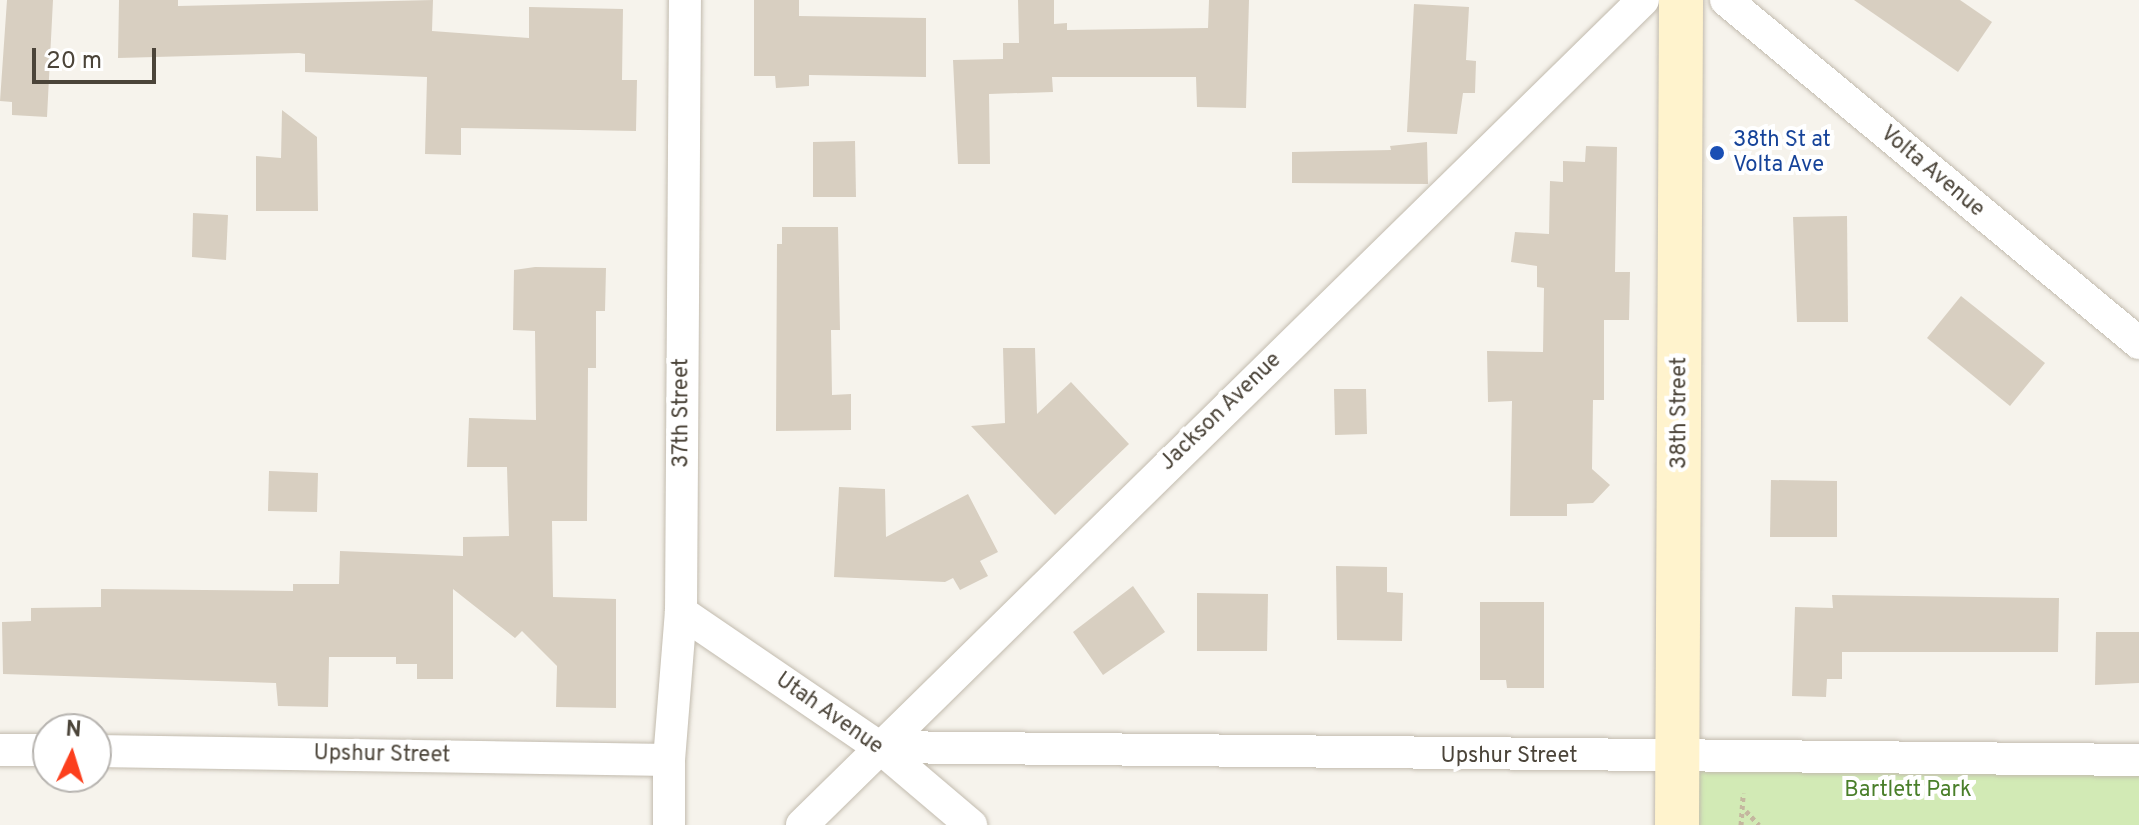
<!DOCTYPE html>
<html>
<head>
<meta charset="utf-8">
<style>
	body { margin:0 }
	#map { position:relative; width:2139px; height:825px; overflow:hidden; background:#f6f3ec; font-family:Overpass,sans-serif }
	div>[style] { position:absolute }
	.green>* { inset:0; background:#d2eab5 }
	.building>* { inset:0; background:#d8cfc1 }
	.path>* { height:5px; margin-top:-2.5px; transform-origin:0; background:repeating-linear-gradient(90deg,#c4b79f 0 4px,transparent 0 8px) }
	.roads { filter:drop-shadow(0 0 2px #c2bbae) drop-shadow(0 0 2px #c2bbae) }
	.minor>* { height:32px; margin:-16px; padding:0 16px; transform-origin:16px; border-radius:16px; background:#fff }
	.secondary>* { height:44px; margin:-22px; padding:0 22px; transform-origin:22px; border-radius:22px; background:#fff3cd }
	.dots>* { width:22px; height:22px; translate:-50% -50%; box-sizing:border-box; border:4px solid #fff; border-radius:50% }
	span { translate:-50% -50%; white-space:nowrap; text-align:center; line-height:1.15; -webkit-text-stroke:8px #fff; paint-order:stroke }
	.transit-label { font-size:22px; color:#164399 }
	.left { translate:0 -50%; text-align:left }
	.street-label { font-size:22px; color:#4b4439 }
	.park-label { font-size:22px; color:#4a7f2a }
	.north { position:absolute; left:32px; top:713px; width:80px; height:80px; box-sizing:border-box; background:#fff; border:2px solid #b7b4b0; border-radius:50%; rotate:4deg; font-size:22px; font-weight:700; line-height:32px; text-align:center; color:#4b4439 }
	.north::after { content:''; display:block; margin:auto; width:28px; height:36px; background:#fc3f1d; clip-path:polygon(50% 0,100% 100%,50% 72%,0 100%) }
	.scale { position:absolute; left:32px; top:48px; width:124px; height:36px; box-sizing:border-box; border:4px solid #4b4439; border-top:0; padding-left:10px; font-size:24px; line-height:28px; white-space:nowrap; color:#4b4439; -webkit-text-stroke:6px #fff; paint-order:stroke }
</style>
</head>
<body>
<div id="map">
	<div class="green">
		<i style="clip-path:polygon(1678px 758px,2139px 760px,2139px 825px,1677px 825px)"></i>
	</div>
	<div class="building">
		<i style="clip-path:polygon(7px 0,53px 0,47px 117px,12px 115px,12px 102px,0 101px)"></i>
		<i style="clip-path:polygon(119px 0,178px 0,178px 6px,433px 0,432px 31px,529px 38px,529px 7px,623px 9px,622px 80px,637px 80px,636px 131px,461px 128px,461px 155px,425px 154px,427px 77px,305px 72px,305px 54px,299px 53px,118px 58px)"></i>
		<i style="clip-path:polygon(754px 0,799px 0,799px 16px,926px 18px,926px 77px,809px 75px,809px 86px,776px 88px,775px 76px,754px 76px)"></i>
		<i style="clip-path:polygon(1018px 0,1054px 0,1054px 24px,1067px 23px,1067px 30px,1208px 28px,1209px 0,1249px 0,1246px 108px,1197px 107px,1196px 77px,1052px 77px,1053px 92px,989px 94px,990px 164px,958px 164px,953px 60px,1003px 59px,1003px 43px,1019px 43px)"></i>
		<i style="clip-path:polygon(1854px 0,1960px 0,1992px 22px,1958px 72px)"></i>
		<i style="clip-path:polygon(1414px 4px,1469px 7px,1466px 60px,1476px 61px,1475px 93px,1463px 93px,1457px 134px,1407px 132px)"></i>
		<i style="clip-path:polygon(282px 110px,317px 137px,318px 211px,256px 211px,256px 156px,281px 158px)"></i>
		<i style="clip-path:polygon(855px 141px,856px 197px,813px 197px,813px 142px)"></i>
		<i style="clip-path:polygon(1427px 142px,1428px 184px,1292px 183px,1292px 152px,1391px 150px,1390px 146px)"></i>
		<i style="clip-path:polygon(1586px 146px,1617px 147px,1615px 272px,1630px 272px,1629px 320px,1604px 320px,1604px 400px,1593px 400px,1592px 469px,1610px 485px,1593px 503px,1567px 504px,1567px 516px,1510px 516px,1512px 401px,1488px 402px,1487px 351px,1543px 352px,1544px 288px,1537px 287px,1537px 266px,1511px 262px,1515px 232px,1549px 234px,1550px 181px,1563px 182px,1563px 161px,1585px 162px)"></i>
		<i style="clip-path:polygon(193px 213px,228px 215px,226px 260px,192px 257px)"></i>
		<i style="clip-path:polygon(1847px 216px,1848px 322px,1797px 322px,1793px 217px)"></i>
		<i style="clip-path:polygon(782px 227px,838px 227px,840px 330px,831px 330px,832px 395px,851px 394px,851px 430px,776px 431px,777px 244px,782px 244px)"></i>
		<i style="clip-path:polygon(535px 267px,606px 268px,605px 311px,596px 311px,596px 368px,588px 368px,587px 521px,552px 521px,553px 597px,616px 599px,616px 708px,556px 707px,557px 666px,522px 631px,515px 638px,453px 589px,453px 679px,417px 679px,417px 664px,396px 664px,396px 657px,329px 657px,328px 707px,278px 706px,276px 683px,3px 674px,2px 622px,31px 621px,31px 608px,101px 607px,101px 589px,293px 591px,293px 584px,339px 584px,340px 551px,463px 556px,463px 537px,509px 536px,507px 467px,467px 467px,469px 418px,536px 420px,535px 331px,513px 330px,514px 270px)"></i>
		<i style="clip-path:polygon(1961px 296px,2045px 363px,2010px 406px,1927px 338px)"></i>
		<i style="clip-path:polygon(1003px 348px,1035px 348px,1037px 414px,1071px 382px,1129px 444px,1055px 515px,971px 426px,1005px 423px)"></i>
		<i style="clip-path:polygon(1334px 389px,1366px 389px,1367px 434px,1335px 435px)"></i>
		<i style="clip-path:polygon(269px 471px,318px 473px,317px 512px,268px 511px)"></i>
		<i style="clip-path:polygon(1771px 480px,1837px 481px,1837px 537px,1770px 537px)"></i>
		<i style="clip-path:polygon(839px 487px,885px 489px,886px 537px,968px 494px,998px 552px,980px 561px,988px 576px,960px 590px,953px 578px,945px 582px,834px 577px)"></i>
		<i style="clip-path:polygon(1336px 566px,1387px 567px,1387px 592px,1403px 593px,1402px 641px,1337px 640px)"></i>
		<i style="clip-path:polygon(1133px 586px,1165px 632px,1103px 675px,1073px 632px)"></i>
		<i style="clip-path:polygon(1197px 593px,1268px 594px,1267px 651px,1197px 651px)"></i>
		<i style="clip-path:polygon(1832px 595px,2059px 598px,2058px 652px,1842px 652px,1842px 679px,1827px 679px,1826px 697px,1792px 696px,1795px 607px,1833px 608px)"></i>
		<i style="clip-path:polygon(1480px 602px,1544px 602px,1544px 688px,1507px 688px,1506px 680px,1480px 680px)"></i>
		<i style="clip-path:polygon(2096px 632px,2139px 632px,2139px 683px,2095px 685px)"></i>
	</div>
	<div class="path">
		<i style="left:1746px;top:811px;width:19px;rotate:47deg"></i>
		<i style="left:1741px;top:825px;width:32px;rotate:-86deg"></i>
	</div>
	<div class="roads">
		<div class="minor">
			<i style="left:1726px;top:0;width:537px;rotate:39.71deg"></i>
			<i style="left:681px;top:612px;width:240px;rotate:34.3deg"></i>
			<i style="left:879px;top:747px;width:121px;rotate:40.3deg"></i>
			<i style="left:879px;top:747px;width:1260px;rotate:0.59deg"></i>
			<i style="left:0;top:750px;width:48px"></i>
			<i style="left:96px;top:751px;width:573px;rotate:0.9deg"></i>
			<i style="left:669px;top:825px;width:65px;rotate:-90deg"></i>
			<i style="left:669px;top:760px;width:148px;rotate:-85.4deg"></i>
			<i style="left:681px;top:612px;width:612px;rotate:-89.63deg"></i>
			<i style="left:802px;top:825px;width:1178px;rotate:-44.45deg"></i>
		</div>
		<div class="secondary">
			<i style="left:1677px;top:825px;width:825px;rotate:-89.72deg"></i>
		</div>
	</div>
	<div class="dots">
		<i style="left:1717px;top:153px;background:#1a4fb4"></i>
	</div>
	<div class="transit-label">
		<span class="left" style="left:1733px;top:153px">38th St at<br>Volta Ave</span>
	</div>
	<div class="street-label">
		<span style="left:1932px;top:172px;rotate:40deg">Volta Avenue</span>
		<span style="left:1221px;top:412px;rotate:-44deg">Jackson Avenue</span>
		<span style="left:682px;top:413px;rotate:-90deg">37th Street</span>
		<span style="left:1680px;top:413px;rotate:-90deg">38th Street</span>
		<span style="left:829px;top:714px;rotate:35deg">Utah Avenue</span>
		<span style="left:382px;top:755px;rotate:1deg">Upshur Street</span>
		<span style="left:1509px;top:757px">Upshur Street</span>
	</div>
	<div class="park-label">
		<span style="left:1908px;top:791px">Bartlett Park</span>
	</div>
	<div class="north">N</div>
	<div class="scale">20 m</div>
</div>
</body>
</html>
